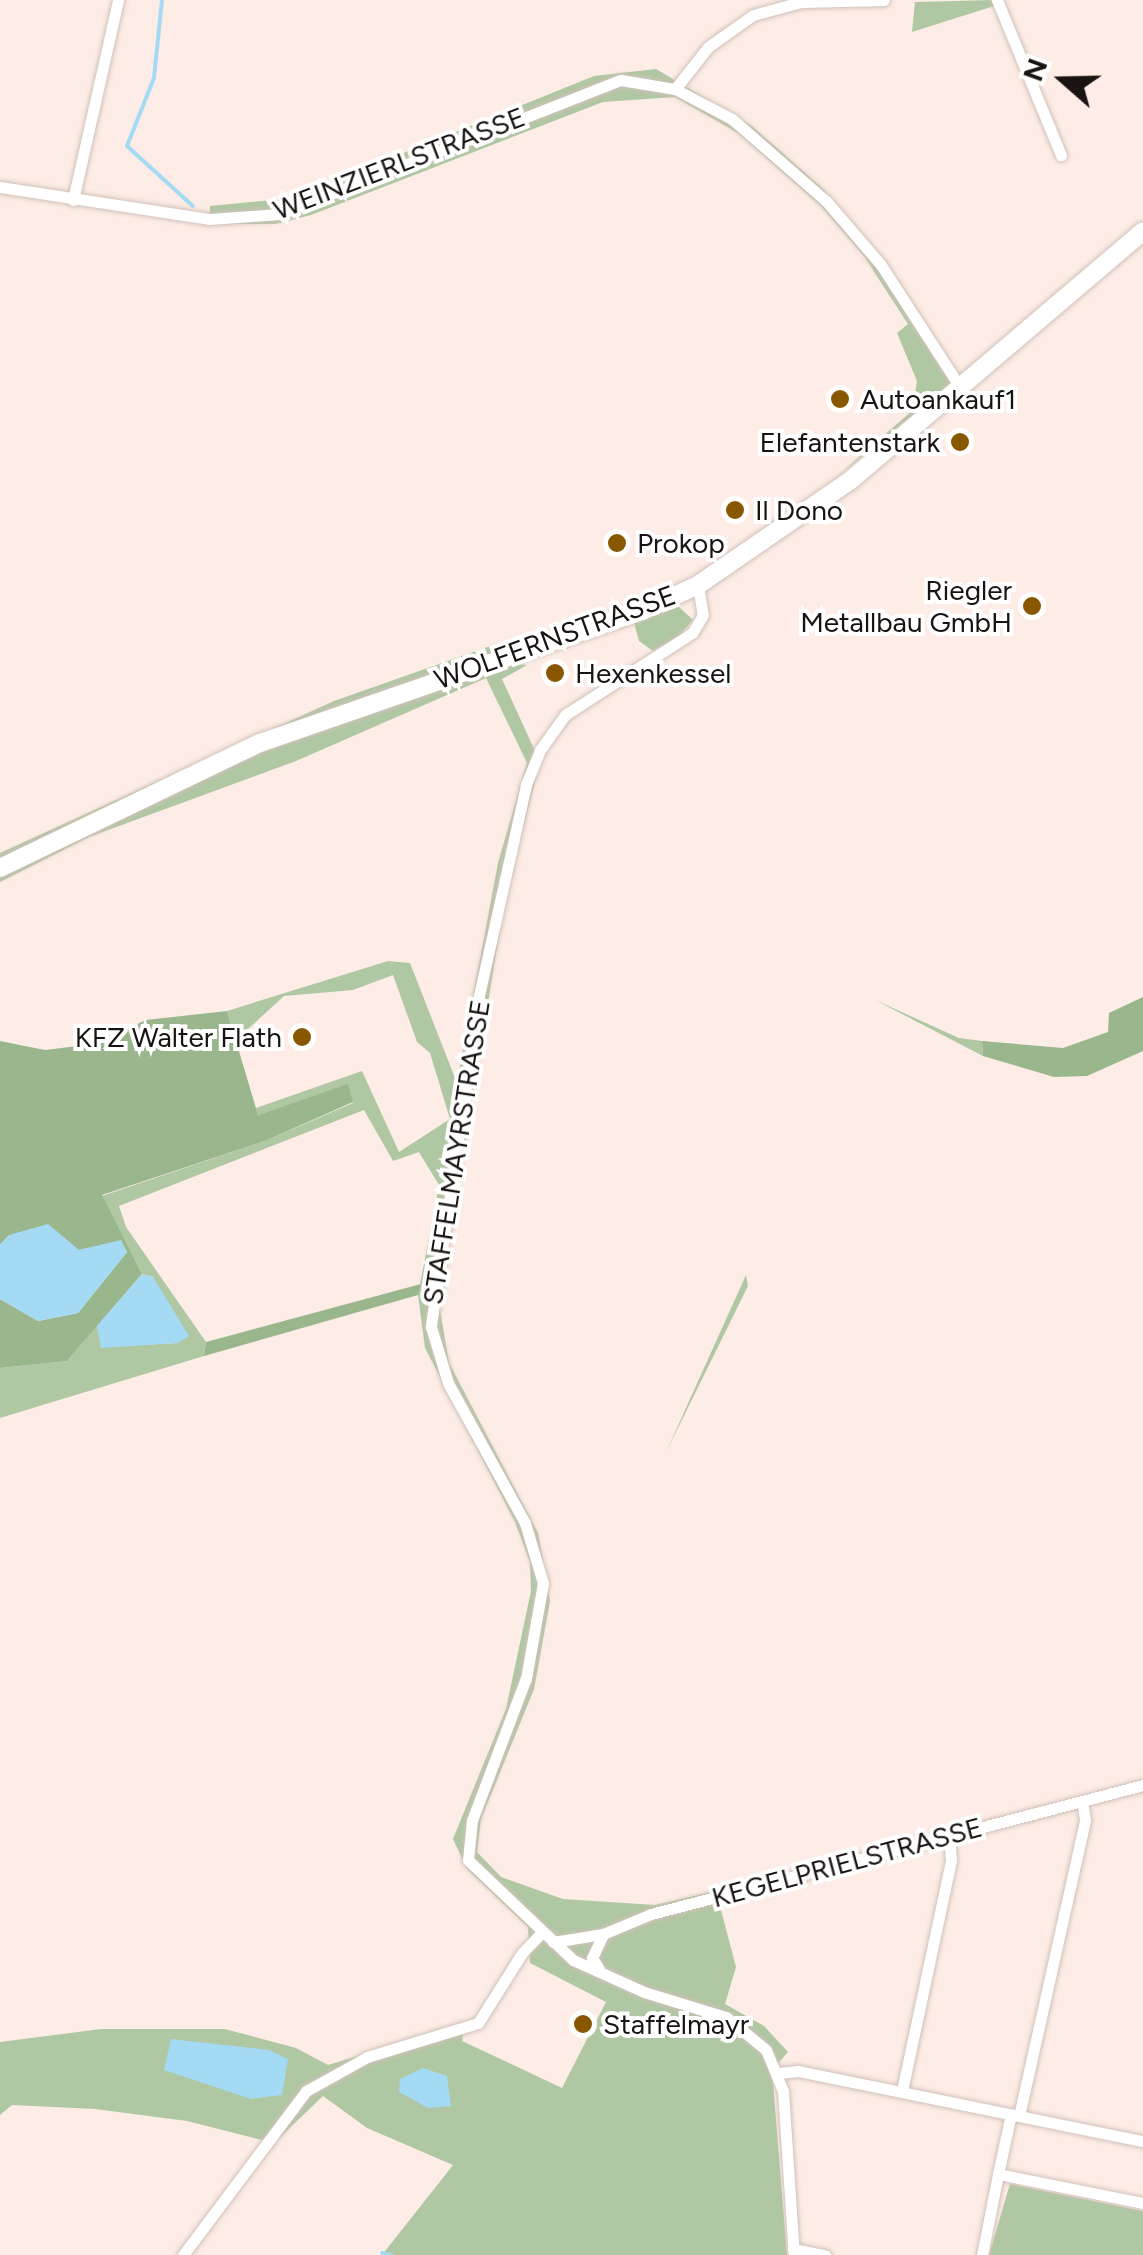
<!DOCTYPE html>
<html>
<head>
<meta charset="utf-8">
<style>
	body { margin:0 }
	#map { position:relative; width:1143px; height:2255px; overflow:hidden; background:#fdede6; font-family:Figtree,sans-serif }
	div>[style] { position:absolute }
	.green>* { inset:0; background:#afc7a3 }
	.forest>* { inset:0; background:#9ab68d }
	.water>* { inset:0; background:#a4daf3 }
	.stream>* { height:4px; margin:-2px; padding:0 2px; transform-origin:2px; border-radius:2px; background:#a4daf3 }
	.roads { filter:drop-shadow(0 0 2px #d0c1b9) drop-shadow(0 0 2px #d0c1b9) }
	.minor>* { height:11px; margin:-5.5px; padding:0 5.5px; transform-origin:5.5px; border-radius:5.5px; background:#fff }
	.secondary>* { height:18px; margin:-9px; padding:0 9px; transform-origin:9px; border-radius:9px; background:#fff }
	.dots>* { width:28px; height:28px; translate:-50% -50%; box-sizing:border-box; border:5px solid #fff; border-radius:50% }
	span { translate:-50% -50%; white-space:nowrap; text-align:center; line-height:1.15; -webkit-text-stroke:8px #fff; paint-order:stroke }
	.street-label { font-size:28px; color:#191411 }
	.poi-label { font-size:28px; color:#191411 }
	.left { translate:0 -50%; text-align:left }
	.right { translate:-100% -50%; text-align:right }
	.north { position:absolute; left:1013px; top:30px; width:100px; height:100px; -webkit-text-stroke:8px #fff; paint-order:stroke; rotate:290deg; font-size:28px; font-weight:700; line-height:40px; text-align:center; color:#191411 }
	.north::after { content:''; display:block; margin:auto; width:35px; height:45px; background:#191411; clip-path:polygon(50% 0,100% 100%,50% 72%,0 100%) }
</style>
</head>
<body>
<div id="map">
	<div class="green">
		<i style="clip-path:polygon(992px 0,994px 6px,912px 32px,915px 2px)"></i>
		<i style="clip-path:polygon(656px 69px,753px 127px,822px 188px,885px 263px,955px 371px,949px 386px,835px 478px,912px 411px,917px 381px,897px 333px,908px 324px,864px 256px,821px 206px,738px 133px,675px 97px,603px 102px,311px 215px,275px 224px,210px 224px,210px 206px,292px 198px,594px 76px)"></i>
		<i style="clip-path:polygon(678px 606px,693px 620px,680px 635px,653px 651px,639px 641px,634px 623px)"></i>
		<i style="clip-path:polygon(496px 644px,510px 663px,527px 665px,502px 679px,540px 762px,505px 898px,439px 1304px,449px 1363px,538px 1533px,550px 1601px,534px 1689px,481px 1819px,477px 1852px,501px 1877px,563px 1899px,655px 1905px,716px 1891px,736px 1967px,725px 2004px,764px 2026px,788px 2052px,772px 2070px,787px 2255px,382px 2255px,453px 2165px,367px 2128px,323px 2096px,274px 2143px,187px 2121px,95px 2109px,12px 2105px,0 2115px,0 2042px,101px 2029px,225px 2029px,296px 2048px,328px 2065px,466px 2023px,462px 2041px,562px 2088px,606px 2002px,530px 1963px,528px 1927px,467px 1869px,453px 1839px,506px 1709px,531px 1591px,530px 1562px,515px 1522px,425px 1348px,418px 1295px,439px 1185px,419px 1152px,393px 1161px,364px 1110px,119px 1206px,126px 1227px,206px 1342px,204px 1356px,0 1418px,0 1368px,67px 1361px,97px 1326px,102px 1347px,178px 1343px,153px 1277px,142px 1274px,102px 1196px,265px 1141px,353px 1103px,347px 1085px,258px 1115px,256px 1108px,362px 1071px,399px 1152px,450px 1119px,430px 1053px,417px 1042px,393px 975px,353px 990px,284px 996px,236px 1040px,227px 1011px,388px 961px,410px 963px,457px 1083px,498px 863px,527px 763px,486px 678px,296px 761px,89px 837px,0 882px,0 853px,334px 701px)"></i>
		<i style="clip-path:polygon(875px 1000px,959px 1038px,982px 1041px,983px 1056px)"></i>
		<i style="clip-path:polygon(746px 1275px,748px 1286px,667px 1450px)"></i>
		<i style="clip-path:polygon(1010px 2184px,1143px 2211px,1143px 2255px,989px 2255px)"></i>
	</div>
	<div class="forest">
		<i style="clip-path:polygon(1143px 997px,1143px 1051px,1087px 1076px,1054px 1077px,983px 1056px,982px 1041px,1063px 1048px,1108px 1032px,1109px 1013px)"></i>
		<i style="clip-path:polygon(227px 1011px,258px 1115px,348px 1084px,353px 1102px,265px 1141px,102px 1195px,142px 1274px,67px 1361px,0 1368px,0 1299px,38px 1321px,78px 1313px,127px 1252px,121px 1241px,79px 1250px,9px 1235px,0 1245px,0 1041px,45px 1050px,94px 1044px,146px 1020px)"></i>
		<i style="clip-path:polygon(421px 1284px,418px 1295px,204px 1356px,206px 1342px)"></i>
	</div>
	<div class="water">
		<i style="clip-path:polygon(48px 1224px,79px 1250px,121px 1240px,127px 1252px,78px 1313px,38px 1321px,0 1299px,0 1245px,9px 1235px)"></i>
		<i style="clip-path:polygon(142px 1274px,153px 1277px,189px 1336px,178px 1343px,101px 1348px,97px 1326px)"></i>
		<i style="clip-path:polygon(171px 2039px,269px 2050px,288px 2059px,282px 2095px,251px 2099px,164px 2070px)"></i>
		<i style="clip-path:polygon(423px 2068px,447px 2076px,451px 2106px,428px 2108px,399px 2092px,400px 2079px)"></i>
	</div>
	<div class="stream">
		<i style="left:162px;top:0;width:78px;rotate:95.9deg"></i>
		<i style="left:154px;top:78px;width:73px;rotate:111.7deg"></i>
		<i style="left:127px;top:146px;width:89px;rotate:42.3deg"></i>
		<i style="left:382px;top:2253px;width:9px;rotate:13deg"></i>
	</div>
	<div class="roads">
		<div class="minor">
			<i style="left:997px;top:0;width:168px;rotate:67.6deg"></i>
			<i style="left:675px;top:89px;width:53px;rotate:-51.8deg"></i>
			<i style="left:708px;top:47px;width:55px;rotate:-35.4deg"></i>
			<i style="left:753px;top:15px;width:50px;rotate:-15.2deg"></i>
			<i style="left:801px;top:2px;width:83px;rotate:-1.4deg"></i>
			<i style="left:0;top:187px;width:211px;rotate:8.7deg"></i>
			<i style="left:209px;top:219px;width:71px;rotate:-4deg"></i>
			<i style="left:280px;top:214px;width:366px;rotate:-21.5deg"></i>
			<i style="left:621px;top:80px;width:55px;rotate:9.5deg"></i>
			<i style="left:675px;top:89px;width:64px;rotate:27.8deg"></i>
			<i style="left:732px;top:119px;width:126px;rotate:41.1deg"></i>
			<i style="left:827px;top:202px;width:83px;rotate:49.4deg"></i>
			<i style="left:881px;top:265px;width:149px;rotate:57.1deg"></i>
			<i style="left:73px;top:200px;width:205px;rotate:-77.3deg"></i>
			<i style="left:698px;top:585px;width:30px;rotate:81deg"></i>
			<i style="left:703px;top:615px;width:21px;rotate:121deg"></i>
			<i style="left:692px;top:633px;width:151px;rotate:147.2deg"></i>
			<i style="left:565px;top:715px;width:43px;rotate:125.5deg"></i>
			<i style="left:540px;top:750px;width:38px;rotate:112deg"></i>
			<i style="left:526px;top:785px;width:216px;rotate:102.6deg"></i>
			<i style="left:479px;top:996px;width:334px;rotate:98.3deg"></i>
			<i style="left:431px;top:1327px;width:59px;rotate:73.1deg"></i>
			<i style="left:448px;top:1383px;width:160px;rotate:61.2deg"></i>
			<i style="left:525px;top:1523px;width:63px;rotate:73.3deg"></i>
			<i style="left:543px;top:1583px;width:97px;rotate:100.1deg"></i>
			<i style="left:526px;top:1678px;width:152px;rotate:110.8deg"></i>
			<i style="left:472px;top:1820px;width:40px;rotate:95.7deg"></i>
			<i style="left:468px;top:1860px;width:145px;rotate:43.6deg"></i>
			<i style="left:573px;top:1960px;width:78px;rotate:24.3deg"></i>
			<i style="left:644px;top:1992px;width:86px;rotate:17deg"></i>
			<i style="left:726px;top:2017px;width:52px;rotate:39.5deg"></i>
			<i style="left:766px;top:2050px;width:44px;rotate:67.5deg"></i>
			<i style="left:783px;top:2091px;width:164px;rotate:86.2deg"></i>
			<i style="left:553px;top:1942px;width:51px;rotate:-9.1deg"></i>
			<i style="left:603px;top:1934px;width:52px;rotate:-22.6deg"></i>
			<i style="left:651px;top:1914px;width:509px;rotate:-14.69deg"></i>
			<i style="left:599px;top:1969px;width:13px;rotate:-122deg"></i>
			<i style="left:592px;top:1958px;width:26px;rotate:-65deg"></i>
			<i style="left:779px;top:2073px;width:19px;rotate:-6deg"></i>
			<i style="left:798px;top:2071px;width:352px;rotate:11.5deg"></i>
			<i style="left:902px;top:2091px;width:235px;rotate:-78deg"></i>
			<i style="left:951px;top:1861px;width:26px;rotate:-94deg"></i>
			<i style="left:1019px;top:2116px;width:303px;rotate:-77.4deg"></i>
			<i style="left:1085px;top:1820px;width:19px;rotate:-99deg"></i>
			<i style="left:998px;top:2174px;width:61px;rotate:-77.8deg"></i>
			<i style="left:793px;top:2249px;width:33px;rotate:11deg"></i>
			<i style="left:183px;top:2255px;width:205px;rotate:-53.1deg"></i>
			<i style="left:306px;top:2091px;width:70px;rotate:-29.1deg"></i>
			<i style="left:367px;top:2057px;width:116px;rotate:-17deg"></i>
			<i style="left:478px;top:2023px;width:83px;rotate:-57.8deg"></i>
			<i style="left:522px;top:1953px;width:30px;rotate:-46deg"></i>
			<i style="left:982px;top:2255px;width:83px;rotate:-78.8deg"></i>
			<i style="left:998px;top:2174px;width:148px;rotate:11.3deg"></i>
		</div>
		<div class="secondary">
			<i style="left:0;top:868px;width:288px;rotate:-25.7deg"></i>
			<i style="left:260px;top:743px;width:404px;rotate:-19.1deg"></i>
			<i style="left:642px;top:611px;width:62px;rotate:-24.9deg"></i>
			<i style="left:698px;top:585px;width:187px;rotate:-34.5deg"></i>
			<i style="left:852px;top:479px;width:382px;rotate:-40.4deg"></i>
		</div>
	</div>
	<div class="dots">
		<i style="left:840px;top:399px;background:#895700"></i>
		<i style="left:960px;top:442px;background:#895700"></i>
		<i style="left:735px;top:510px;background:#895700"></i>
		<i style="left:617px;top:543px;background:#895700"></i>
		<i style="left:1032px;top:606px;background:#895700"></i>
		<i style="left:555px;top:673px;background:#895700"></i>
		<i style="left:302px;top:1037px;background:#895700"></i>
		<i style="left:583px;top:2024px;background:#895700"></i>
	</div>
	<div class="street-label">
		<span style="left:399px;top:163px;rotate:-21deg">WEINZIERLSTRASSE</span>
		<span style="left:555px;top:637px;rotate:-20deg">WOLFERNSTRASSE</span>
		<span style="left:456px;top:1152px;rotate:-81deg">STAFFELMAYRSTRASSE</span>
		<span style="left:847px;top:1862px;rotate:-15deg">KEGELPRIELSTRASSE</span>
	</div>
	<div class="poi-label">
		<span class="left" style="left:860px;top:399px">Autoankauf1</span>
		<span class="right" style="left:940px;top:442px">Elefantenstark</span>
		<span class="left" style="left:755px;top:510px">Il Dono</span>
		<span class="left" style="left:637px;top:543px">Prokop</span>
		<span class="right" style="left:1012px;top:606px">Riegler<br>Metallbau GmbH</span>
		<span class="left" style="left:575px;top:673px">Hexenkessel</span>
		<span class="right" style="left:282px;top:1037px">KFZ Walter Flath</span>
		<span class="left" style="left:603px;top:2024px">Staffelmayr</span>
	</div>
	<div class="north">N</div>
</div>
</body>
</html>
